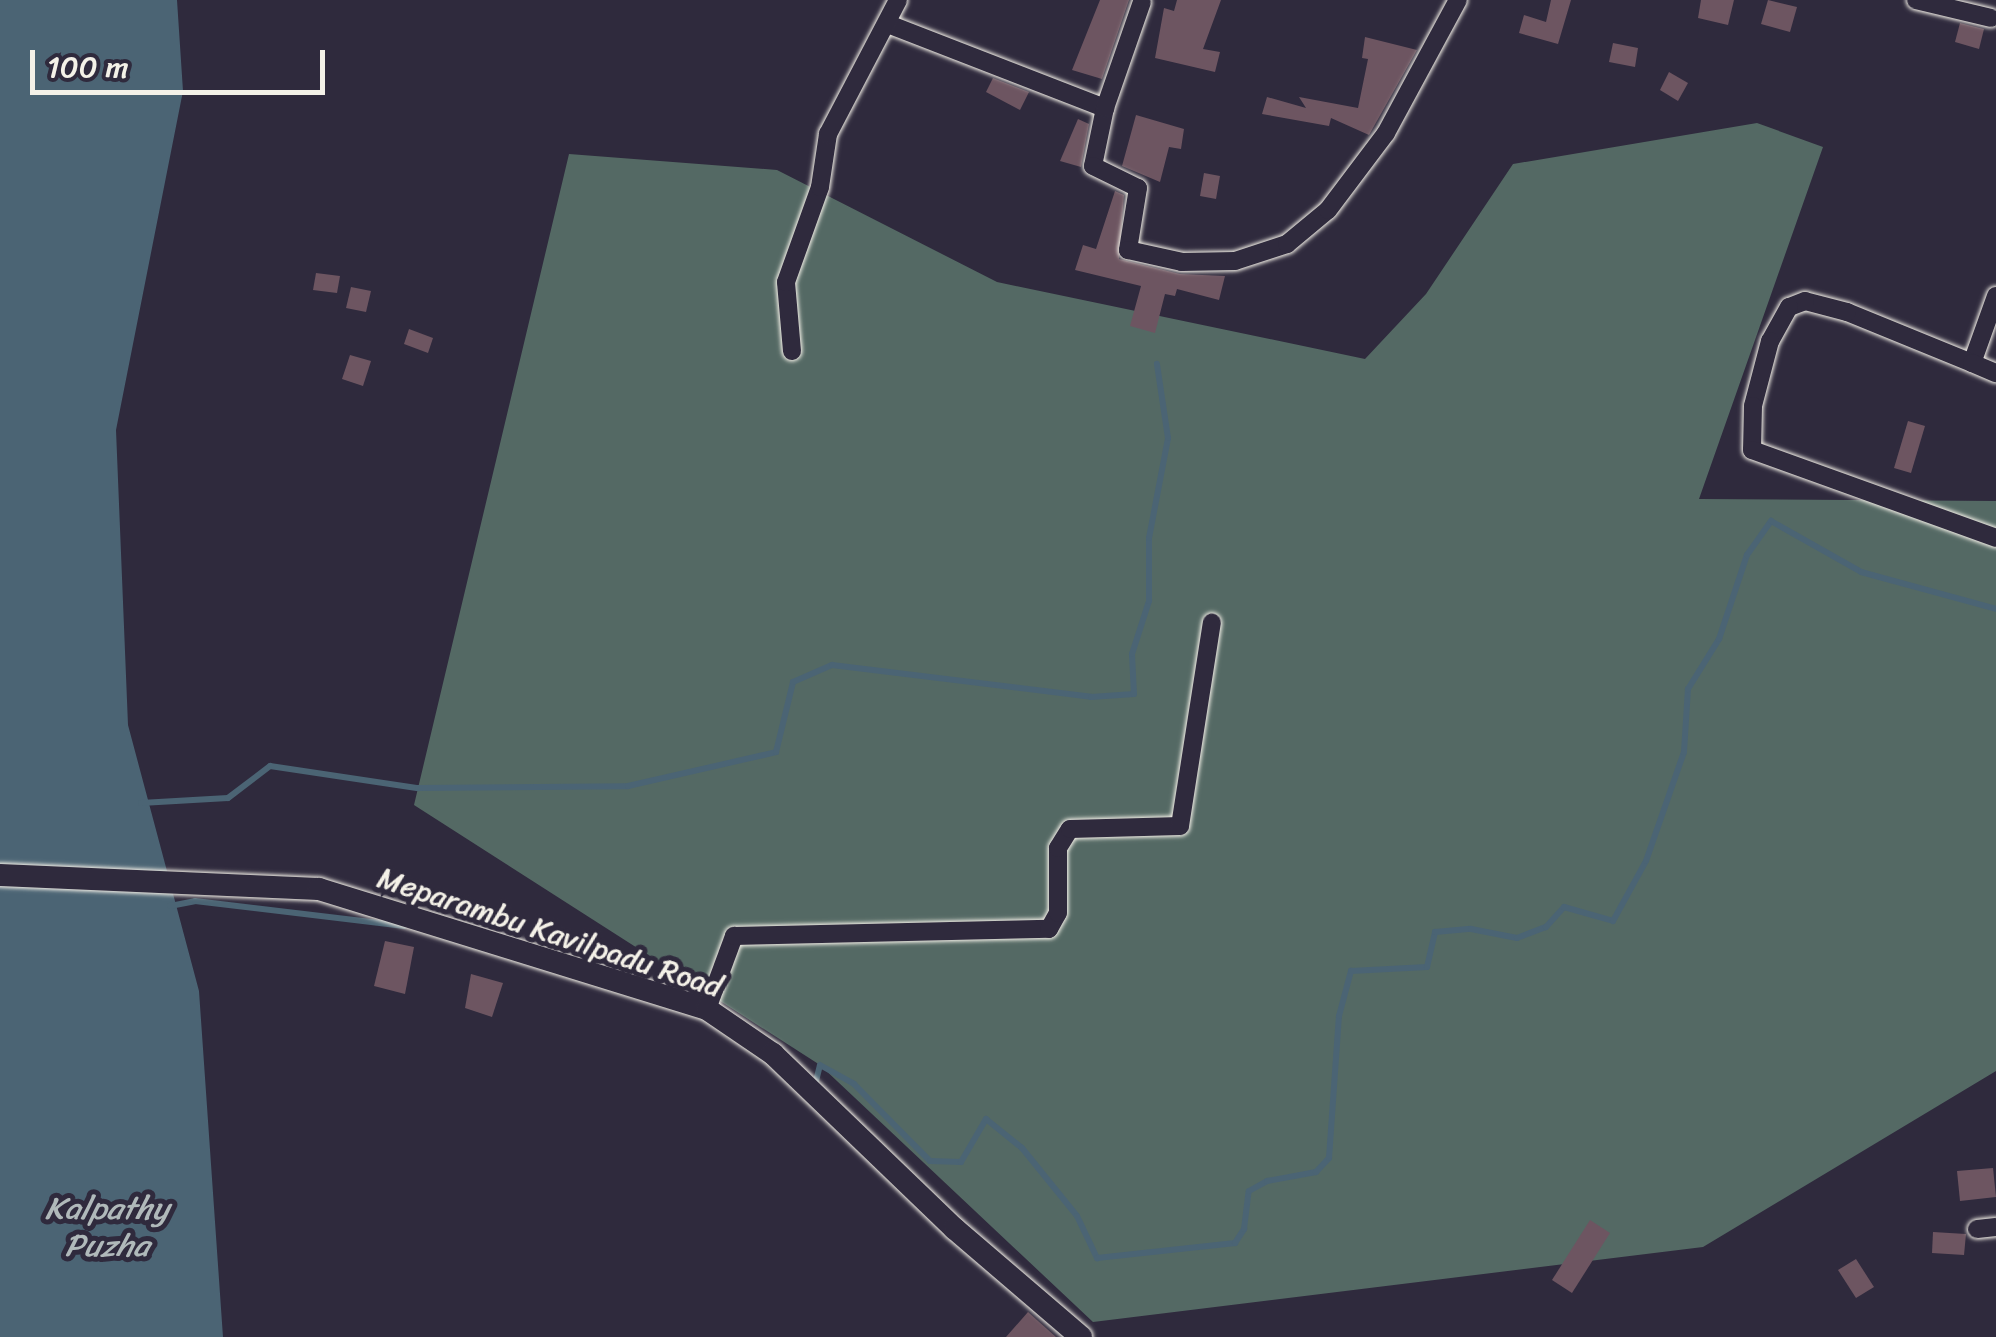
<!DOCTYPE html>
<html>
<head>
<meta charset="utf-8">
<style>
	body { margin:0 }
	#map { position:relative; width:1996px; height:1337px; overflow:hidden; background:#2f2a3d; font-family:Sriracha,sans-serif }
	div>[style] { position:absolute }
	.green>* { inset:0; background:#546964 }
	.water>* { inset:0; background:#4b6474 }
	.stream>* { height:6px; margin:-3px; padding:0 3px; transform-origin:3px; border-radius:3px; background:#4b6474 }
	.building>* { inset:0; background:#6d5561 }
	.roads { filter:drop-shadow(0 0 2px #f4f1e8) drop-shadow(0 0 2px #f4f1e8) }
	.street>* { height:18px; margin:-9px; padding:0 9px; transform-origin:9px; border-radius:9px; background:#2f2a3d }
	.secondary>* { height:22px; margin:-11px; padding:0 11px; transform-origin:11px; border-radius:11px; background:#2f2a3d }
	span { translate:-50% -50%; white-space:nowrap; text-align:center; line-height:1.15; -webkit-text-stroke:10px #2f2a3d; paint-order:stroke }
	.street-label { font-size:30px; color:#f4f1e8 }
	.water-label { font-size:32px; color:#b0b9ba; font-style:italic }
	.scale { position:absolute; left:30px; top:50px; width:295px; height:45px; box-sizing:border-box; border:5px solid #f4f1e8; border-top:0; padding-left:12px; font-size:30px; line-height:35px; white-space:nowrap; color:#f4f1e8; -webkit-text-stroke:8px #2f2a3d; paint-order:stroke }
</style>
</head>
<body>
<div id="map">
	<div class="green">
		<i style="clip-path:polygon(1757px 123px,1823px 147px,1699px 499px,1996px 501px,1996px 1071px,1703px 1247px,1093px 1322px,820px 1065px,414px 805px,569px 154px,777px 170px,997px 282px,1365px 359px,1426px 294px,1513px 164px)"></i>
	</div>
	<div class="water">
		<i style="clip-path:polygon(0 0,177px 0,183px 91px,116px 430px,128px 725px,199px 991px,223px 1337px,0 1337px)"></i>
	</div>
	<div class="stream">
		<i style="left:141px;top:803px;width:87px;rotate:-3.3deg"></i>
		<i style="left:228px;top:798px;width:53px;rotate:-37.3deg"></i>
		<i style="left:270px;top:766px;width:150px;rotate:8.5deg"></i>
		<i style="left:418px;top:788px;width:210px;rotate:-0.5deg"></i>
		<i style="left:628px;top:786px;width:152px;rotate:-12.9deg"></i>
		<i style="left:776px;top:752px;width:72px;rotate:-76.3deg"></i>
		<i style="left:793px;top:682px;width:43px;rotate:-23.6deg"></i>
		<i style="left:832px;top:665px;width:261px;rotate:7deg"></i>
		<i style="left:1091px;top:697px;width:43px;rotate:-4deg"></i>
		<i style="left:1134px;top:694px;width:40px;rotate:-92.9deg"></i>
		<i style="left:1132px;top:654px;width:56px;rotate:-72.2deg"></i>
		<i style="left:1149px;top:601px;width:63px;rotate:-90deg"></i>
		<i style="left:1149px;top:538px;width:102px;rotate:-79.2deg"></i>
		<i style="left:1168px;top:438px;width:75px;rotate:-98.5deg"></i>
		<i style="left:170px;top:906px;width:25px;rotate:-11deg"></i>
		<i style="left:195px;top:901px;width:211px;rotate:6.8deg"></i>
		<i style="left:816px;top:1081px;width:16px;rotate:-76deg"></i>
		<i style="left:820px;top:1065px;width:39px;rotate:29deg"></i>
		<i style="left:854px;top:1084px;width:108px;rotate:45.4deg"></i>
		<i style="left:930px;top:1161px;width:31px;rotate:2deg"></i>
		<i style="left:961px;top:1162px;width:50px;rotate:-59.8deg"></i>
		<i style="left:986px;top:1119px;width:46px;rotate:38.9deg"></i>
		<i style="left:1022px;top:1148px;width:87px;rotate:51deg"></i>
		<i style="left:1077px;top:1216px;width:47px;rotate:64.5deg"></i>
		<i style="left:1097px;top:1258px;width:139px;rotate:-6.2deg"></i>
		<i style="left:1235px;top:1243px;width:17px;rotate:-57deg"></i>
		<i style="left:1244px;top:1229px;width:38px;rotate:-83deg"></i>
		<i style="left:1249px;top:1191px;width:21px;rotate:-29deg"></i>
		<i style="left:1267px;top:1181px;width:50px;rotate:-10.4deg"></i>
		<i style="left:1316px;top:1172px;width:19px;rotate:-47deg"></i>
		<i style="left:1329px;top:1158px;width:142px;rotate:-86deg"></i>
		<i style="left:1339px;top:1016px;width:47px;rotate:-75.1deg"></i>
		<i style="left:1351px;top:971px;width:76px;rotate:-3deg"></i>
		<i style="left:1427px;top:967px;width:36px;rotate:-77deg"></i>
		<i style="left:1435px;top:932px;width:36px;rotate:-5deg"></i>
		<i style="left:1471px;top:929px;width:47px;rotate:11.1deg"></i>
		<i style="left:1517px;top:938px;width:31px;rotate:-21deg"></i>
		<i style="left:1546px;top:927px;width:27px;rotate:-48deg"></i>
		<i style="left:1564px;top:907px;width:51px;rotate:15.9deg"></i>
		<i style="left:1613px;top:921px;width:68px;rotate:-61.2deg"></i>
		<i style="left:1646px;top:861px;width:115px;rotate:-70.8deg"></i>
		<i style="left:1684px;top:752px;width:63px;rotate:-86.4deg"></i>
		<i style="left:1688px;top:689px;width:59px;rotate:-58.2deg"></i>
		<i style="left:1719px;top:639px;width:89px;rotate:-71.6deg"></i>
		<i style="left:1747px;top:555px;width:42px;rotate:-54.8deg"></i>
		<i style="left:1771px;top:521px;width:103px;rotate:29.5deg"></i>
		<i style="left:1861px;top:572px;width:140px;rotate:15.3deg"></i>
	</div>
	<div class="building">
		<i style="clip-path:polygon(1100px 0,1129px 0,1102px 79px,1072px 70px)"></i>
		<i style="clip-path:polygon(1177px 0,1221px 0,1203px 49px,1220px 52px,1215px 72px,1155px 58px,1164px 8px,1174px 11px)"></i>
		<i style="clip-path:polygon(1551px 0,1571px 0,1558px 44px,1519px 33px,1524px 15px,1546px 22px)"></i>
		<i style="clip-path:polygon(1701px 0,1734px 0,1728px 25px,1698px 18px)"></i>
		<i style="clip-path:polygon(1768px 0,1797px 7px,1790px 32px,1761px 24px)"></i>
		<i style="clip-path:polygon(1960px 23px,1984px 29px,1979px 49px,1955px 42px)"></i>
		<i style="clip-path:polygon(1365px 37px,1417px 50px,1369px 135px,1331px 118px,1329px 126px,1262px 114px,1267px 97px,1306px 108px,1299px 97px,1358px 108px,1368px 59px,1362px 58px)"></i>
		<i style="clip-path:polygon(1613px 43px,1638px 48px,1635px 67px,1609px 62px)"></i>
		<i style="clip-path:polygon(1669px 72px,1688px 83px,1678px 101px,1660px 90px)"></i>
		<i style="clip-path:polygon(993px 78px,1029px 92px,1020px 110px,986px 92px)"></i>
		<i style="clip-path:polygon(1136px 115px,1184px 129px,1181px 149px,1169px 147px,1160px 182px,1122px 166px)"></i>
		<i style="clip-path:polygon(1078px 119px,1089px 124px,1081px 167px,1060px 161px)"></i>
		<i style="clip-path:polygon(1204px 173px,1220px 176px,1216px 199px,1200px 196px)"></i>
		<i style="clip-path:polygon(1115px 191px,1124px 195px,1119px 259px,1180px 274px,1225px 276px,1219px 300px,1177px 289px,1175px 296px,1165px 294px,1155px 333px,1130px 326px,1141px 286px,1075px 270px,1083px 245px,1096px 249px)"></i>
		<i style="clip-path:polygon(316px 273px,340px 276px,337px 293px,313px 290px)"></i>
		<i style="clip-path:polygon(351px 287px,371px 291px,366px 312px,346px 308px)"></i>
		<i style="clip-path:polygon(409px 329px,433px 338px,428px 353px,404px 344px)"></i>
		<i style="clip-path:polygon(350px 355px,371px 361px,363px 386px,342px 379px)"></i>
		<i style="clip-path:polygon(1908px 421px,1925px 426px,1911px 473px,1894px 468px)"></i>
		<i style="clip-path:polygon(385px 941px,414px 947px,405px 994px,374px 986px)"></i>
		<i style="clip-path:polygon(471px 974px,503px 983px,492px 1017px,465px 1008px)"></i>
		<i style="clip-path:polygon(1993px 1168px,1996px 1197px,1960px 1201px,1957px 1171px)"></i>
		<i style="clip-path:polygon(1590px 1220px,1610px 1233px,1572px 1293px,1552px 1280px)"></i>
		<i style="clip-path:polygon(1933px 1232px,1966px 1234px,1964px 1255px,1932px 1253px)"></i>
		<i style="clip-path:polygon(1856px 1259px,1874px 1287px,1856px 1298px,1838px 1270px)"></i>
		<i style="clip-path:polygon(1028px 1312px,1056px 1337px,1006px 1337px)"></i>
	</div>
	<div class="roads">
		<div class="street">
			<i style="left:1916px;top:0;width:77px;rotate:13.5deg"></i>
			<i style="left:888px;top:24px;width:233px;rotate:21.2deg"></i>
			<i style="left:1105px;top:108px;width:59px;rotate:101.7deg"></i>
			<i style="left:1093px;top:166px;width:50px;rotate:26.1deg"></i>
			<i style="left:1138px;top:188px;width:63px;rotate:99.2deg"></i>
			<i style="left:1128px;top:250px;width:55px;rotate:12.5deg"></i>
			<i style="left:1182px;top:262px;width:53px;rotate:-1.1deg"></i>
			<i style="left:1235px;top:261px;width:55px;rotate:-18.1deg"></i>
			<i style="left:1287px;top:244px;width:53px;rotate:-39.7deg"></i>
			<i style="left:1328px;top:210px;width:96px;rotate:-53deg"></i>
			<i style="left:1386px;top:133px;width:151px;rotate:-61.6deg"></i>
			<i style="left:1105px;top:108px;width:112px;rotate:-70.8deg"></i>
			<i style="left:1996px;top:296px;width:71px;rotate:109.7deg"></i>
			<i style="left:1972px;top:363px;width:135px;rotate:-157.8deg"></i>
			<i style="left:1847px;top:312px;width:43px;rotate:-165.3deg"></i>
			<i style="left:1805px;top:301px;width:17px;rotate:159deg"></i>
			<i style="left:1789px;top:307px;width:39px;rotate:119deg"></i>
			<i style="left:1770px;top:341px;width:67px;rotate:104.7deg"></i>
			<i style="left:1753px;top:406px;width:44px;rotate:91.3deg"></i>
			<i style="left:1752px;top:450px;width:259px;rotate:19.8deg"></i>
			<i style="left:792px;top:351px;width:69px;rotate:-95deg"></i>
			<i style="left:786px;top:282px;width:101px;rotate:-70.3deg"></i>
			<i style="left:820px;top:187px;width:54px;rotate:-81.4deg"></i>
			<i style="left:828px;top:134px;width:151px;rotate:-62.4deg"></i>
			<i style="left:1972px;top:363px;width:26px;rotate:23deg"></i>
			<i style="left:707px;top:1009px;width:78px;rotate:-69.7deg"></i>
			<i style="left:734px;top:936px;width:315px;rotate:-1.3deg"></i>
			<i style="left:1049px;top:929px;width:18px;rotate:-61deg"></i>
			<i style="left:1058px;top:913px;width:65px;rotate:-90deg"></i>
			<i style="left:1058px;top:848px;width:22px;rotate:-58deg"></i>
			<i style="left:1070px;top:829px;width:110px;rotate:-1.6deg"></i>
			<i style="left:1180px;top:826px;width:206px;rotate:-81.1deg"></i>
			<i style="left:1977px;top:1229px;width:19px;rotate:-6deg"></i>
		</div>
		<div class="secondary">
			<i style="left:0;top:875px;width:319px;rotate:2.5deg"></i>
			<i style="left:319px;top:889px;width:406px;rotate:17.2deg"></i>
			<i style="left:707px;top:1009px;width:80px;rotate:34.3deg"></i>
			<i style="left:773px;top:1054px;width:252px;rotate:43.9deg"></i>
			<i style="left:955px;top:1229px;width:166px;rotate:40.6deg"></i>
		</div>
	</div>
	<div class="street-label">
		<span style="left:550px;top:932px;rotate:18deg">Meparambu Kavilpadu Road</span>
	</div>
	<div class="water-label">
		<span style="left:107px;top:1228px">Kalpathy<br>Puzha</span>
	</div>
	<div class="scale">100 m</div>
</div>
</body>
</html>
